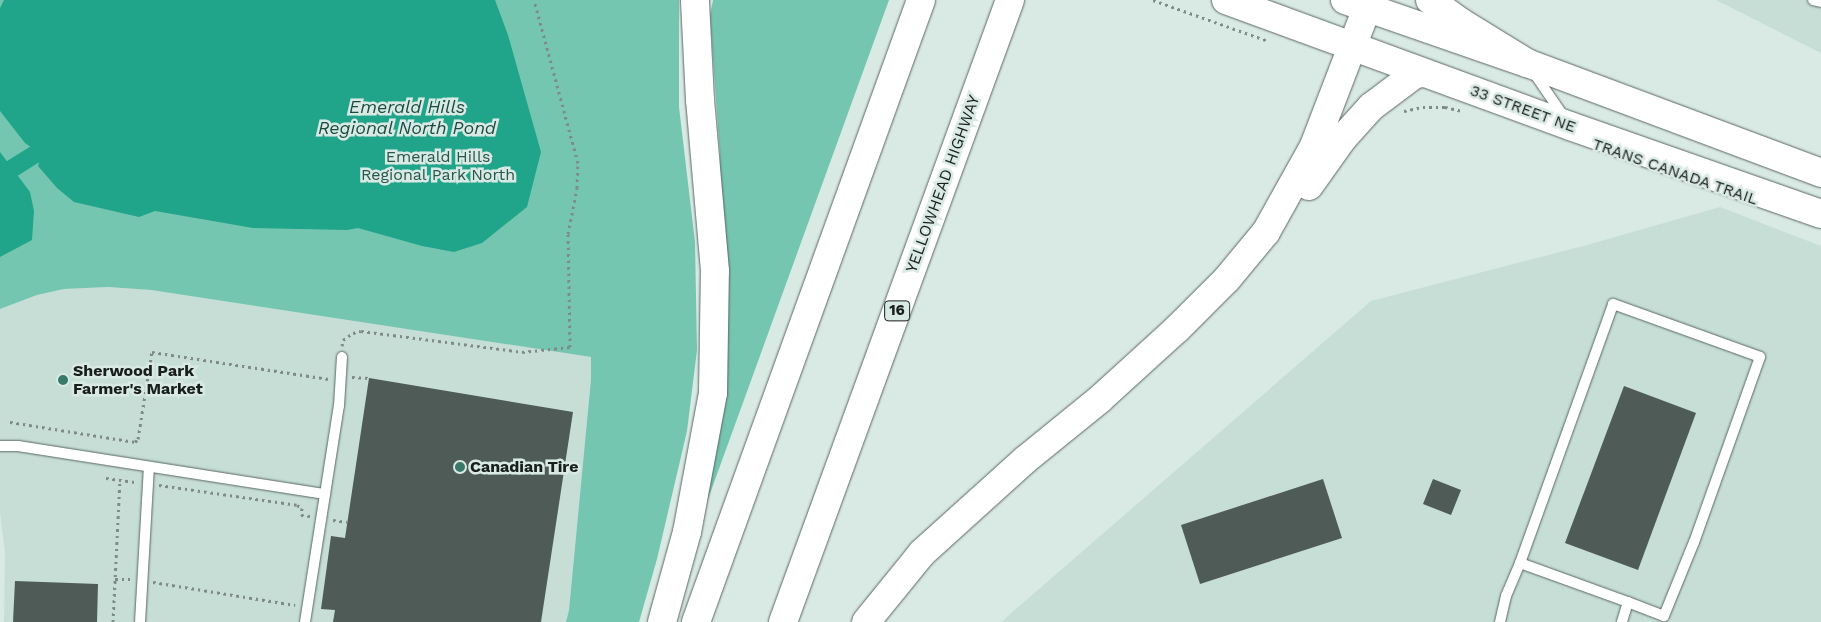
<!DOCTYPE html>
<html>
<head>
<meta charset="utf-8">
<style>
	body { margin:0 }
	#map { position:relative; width:1821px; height:622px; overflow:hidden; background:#d9e9e4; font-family:"Work Sans",sans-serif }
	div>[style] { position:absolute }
	.built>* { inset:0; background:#c6ded6 }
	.green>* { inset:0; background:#75c6b0 }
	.water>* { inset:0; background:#21a58a }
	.canal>* { height:18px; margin:-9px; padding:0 9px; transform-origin:9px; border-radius:9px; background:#21a58a }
	.building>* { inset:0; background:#4e5b57 }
	.path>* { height:3px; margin-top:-1.5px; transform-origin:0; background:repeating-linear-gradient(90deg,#808b87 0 2.5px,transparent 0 6.5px) }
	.roads { filter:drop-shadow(0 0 1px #5a6763) drop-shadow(0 0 1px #5a6763) }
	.lane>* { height:10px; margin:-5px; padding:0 5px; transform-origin:5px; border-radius:5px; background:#fff }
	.secondary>* { height:28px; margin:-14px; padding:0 14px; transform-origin:14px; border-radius:14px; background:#fff }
	.highway>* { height:28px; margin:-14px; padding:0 14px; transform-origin:14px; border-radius:14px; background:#fff }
	.dots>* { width:14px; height:14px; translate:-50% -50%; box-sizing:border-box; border:2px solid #d9e9e4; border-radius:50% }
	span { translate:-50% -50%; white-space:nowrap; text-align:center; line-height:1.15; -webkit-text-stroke:5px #d9e9e4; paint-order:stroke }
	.shield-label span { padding:1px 4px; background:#d9e9e4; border:1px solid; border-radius:4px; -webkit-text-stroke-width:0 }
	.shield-label { font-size:15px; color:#181e1c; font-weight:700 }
	.street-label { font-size:16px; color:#181e1c }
	.park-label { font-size:16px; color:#26574b }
	.poi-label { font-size:16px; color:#181e1c; font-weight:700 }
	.left { translate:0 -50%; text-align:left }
	.water-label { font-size:18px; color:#194c40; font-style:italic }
</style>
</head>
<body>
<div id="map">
	<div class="built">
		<i style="clip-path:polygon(1716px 0,1821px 0,1821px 53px)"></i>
		<i style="clip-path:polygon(1720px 207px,1821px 246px,1821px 622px,1001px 622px,1371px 301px,1587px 245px)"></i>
		<i style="clip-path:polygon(108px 287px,151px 290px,591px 357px,591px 379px,569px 610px,566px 622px,4px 622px,5px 552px,0 513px,0 309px,37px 295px,64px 289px)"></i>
	</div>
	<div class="green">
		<i style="clip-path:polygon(0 0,679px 0,679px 107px,695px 242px,697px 350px,687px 431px,657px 559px,639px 622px,566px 622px,569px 610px,591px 379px,591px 357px,151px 290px,108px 287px,64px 289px,37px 295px,0 309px)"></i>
		<i style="clip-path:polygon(713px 0,889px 0,683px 568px,720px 209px,720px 155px,710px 16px)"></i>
	</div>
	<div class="water">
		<i style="clip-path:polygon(4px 0,495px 0,508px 35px,541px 152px,527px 207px,482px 243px,454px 252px,422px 246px,358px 228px,347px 230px,253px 228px,155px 211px,139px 217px,74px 202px,57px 188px,38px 166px,39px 163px,32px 148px,25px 143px,0 111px,0 8px)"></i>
		<i style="clip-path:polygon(0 152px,30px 192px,34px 211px,32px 240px,0 257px)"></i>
	</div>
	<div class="canal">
		<i style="left:13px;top:168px;width:26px;rotate:-32deg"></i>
	</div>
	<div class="building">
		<i style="clip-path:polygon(369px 378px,573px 412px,541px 622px,333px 622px,335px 610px,321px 609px,331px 536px,345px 538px)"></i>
		<i style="clip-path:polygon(1624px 386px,1696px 413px,1638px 570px,1565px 543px)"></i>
		<i style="clip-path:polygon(1323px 479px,1342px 538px,1200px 584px,1181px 525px)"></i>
		<i style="clip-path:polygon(1433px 479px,1461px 490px,1451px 515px,1423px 504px)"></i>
		<i style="clip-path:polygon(15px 581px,98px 584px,97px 622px,13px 622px)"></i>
	</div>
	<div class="path">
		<i style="left:1153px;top:0;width:122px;rotate:19.6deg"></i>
		<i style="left:1404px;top:111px;width:19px;rotate:-12deg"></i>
		<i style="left:1423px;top:107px;width:22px"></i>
		<i style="left:1445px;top:107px;width:17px;rotate:13deg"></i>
		<i style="left:342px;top:346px;width:6px;rotate:-81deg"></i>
		<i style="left:343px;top:340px;width:12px;rotate:-35deg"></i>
		<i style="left:353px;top:333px;width:8px;rotate:-14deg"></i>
		<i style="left:361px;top:331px;width:162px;rotate:7.4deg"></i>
		<i style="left:522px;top:352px;width:48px;rotate:-5.9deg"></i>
		<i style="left:570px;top:347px;width:113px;rotate:-91deg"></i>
		<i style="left:568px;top:234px;width:47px;rotate:-78.9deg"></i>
		<i style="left:577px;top:188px;width:25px;rotate:-88deg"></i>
		<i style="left:578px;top:163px;width:169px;rotate:-105.1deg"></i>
		<i style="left:352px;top:377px;width:17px;rotate:3deg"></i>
		<i style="left:10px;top:422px;width:127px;rotate:9.1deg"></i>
		<i style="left:135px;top:442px;width:4px;rotate:-45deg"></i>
		<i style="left:138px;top:439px;width:88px;rotate:-80.9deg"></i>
		<i style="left:152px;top:352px;width:179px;rotate:8.7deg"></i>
		<i style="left:106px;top:478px;width:29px;rotate:8deg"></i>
		<i style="left:159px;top:485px;width:139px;rotate:8.2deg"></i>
		<i style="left:297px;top:505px;width:6px;rotate:31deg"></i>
		<i style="left:302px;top:508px;width:7px;rotate:98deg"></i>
		<i style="left:301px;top:515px;width:9px;rotate:6deg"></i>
		<i style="left:333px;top:520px;width:14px;rotate:8deg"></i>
		<i style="left:115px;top:579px;width:15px"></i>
		<i style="left:153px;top:582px;width:144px;rotate:9.2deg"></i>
		<i style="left:113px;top:622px;width:142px;rotate:-87.2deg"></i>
	</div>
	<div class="roads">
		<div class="lane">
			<i style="left:1813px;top:0;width:8px;rotate:14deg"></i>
			<i style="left:1534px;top:73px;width:53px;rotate:55.7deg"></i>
			<i style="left:0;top:446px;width:18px"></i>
			<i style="left:18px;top:446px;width:311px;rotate:8.9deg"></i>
			<i style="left:1520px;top:563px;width:275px;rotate:-70.2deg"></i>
			<i style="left:1613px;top:304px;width:156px;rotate:19.8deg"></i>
			<i style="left:1760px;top:357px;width:196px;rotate:109.6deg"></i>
			<i style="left:1694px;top:542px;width:80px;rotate:112.1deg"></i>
			<i style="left:1664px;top:616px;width:39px;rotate:-159deg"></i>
			<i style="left:140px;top:622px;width:155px;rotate:-86.7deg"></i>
			<i style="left:305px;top:622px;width:219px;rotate:-81.1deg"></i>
			<i style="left:339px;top:406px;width:49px;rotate:-86.5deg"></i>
			<i style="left:1500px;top:622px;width:27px;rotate:-77deg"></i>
			<i style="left:1506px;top:596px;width:36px;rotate:-67deg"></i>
			<i style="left:1520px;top:563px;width:115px;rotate:19.9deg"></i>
			<i style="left:1628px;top:602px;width:21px;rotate:107deg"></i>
		</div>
		<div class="secondary">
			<i style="left:1226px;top:0;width:366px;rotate:20.1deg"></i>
			<i style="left:1570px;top:126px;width:266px;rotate:19.3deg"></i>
			<i style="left:1345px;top:0;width:193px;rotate:19.1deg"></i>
			<i style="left:1527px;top:63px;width:314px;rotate:20.5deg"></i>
		</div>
		<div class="highway">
			<i style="left:1430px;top:0;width:39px;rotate:36deg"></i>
			<i style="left:1462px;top:23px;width:76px;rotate:31.6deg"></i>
			<i style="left:1309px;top:186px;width:59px;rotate:-54.7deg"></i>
			<i style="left:1343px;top:138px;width:42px;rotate:-47.9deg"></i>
			<i style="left:1371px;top:107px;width:55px;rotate:-36.9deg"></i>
			<i style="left:1415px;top:74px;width:8px;rotate:-7deg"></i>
			<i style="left:662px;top:622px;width:93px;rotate:-74.5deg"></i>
			<i style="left:687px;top:532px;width:141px;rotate:-79.4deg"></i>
			<i style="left:713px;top:393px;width:122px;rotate:-89.1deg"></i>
			<i style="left:715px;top:271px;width:172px;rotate:-95deg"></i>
			<i style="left:700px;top:100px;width:100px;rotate:-92.9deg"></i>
			<i style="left:696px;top:622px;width:661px;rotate:-70.11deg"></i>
			<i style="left:783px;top:622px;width:662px;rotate:-69.95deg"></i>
			<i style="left:866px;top:622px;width:89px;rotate:-50.9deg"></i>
			<i style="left:922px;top:553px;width:139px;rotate:-42.1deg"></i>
			<i style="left:1025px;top:460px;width:97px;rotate:-39.1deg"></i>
			<i style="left:1100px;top:399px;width:104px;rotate:-42.3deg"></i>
			<i style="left:1177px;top:329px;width:71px;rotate:-45deg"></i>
			<i style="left:1227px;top:279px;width:61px;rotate:-50.3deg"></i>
			<i style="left:1266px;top:232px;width:98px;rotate:-60.8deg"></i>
			<i style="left:1314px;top:146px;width:156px;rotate:-69deg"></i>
		</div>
	</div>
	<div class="dots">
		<i style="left:63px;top:380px;background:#387969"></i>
		<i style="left:460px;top:467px;background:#387969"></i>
	</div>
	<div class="shield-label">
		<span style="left:897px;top:311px">16</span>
	</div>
	<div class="street-label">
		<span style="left:1523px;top:109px;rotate:20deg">33 STREET NE</span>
		<span style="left:1675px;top:172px;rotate:19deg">TRANS CANADA TRAIL</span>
		<span style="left:943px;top:184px;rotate:-70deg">YELLOWHEAD HIGHWAY</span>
	</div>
	<div class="park-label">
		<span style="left:438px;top:166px">Emerald Hills<br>Regional Park North</span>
	</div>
	<div class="poi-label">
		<span class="left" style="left:73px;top:380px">Sherwood Park<br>Farmer's Market</span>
		<span class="left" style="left:470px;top:467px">Canadian Tire</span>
	</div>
	<div class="water-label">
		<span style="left:407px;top:118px">Emerald Hills<br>Regional North Pond</span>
	</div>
</div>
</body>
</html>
